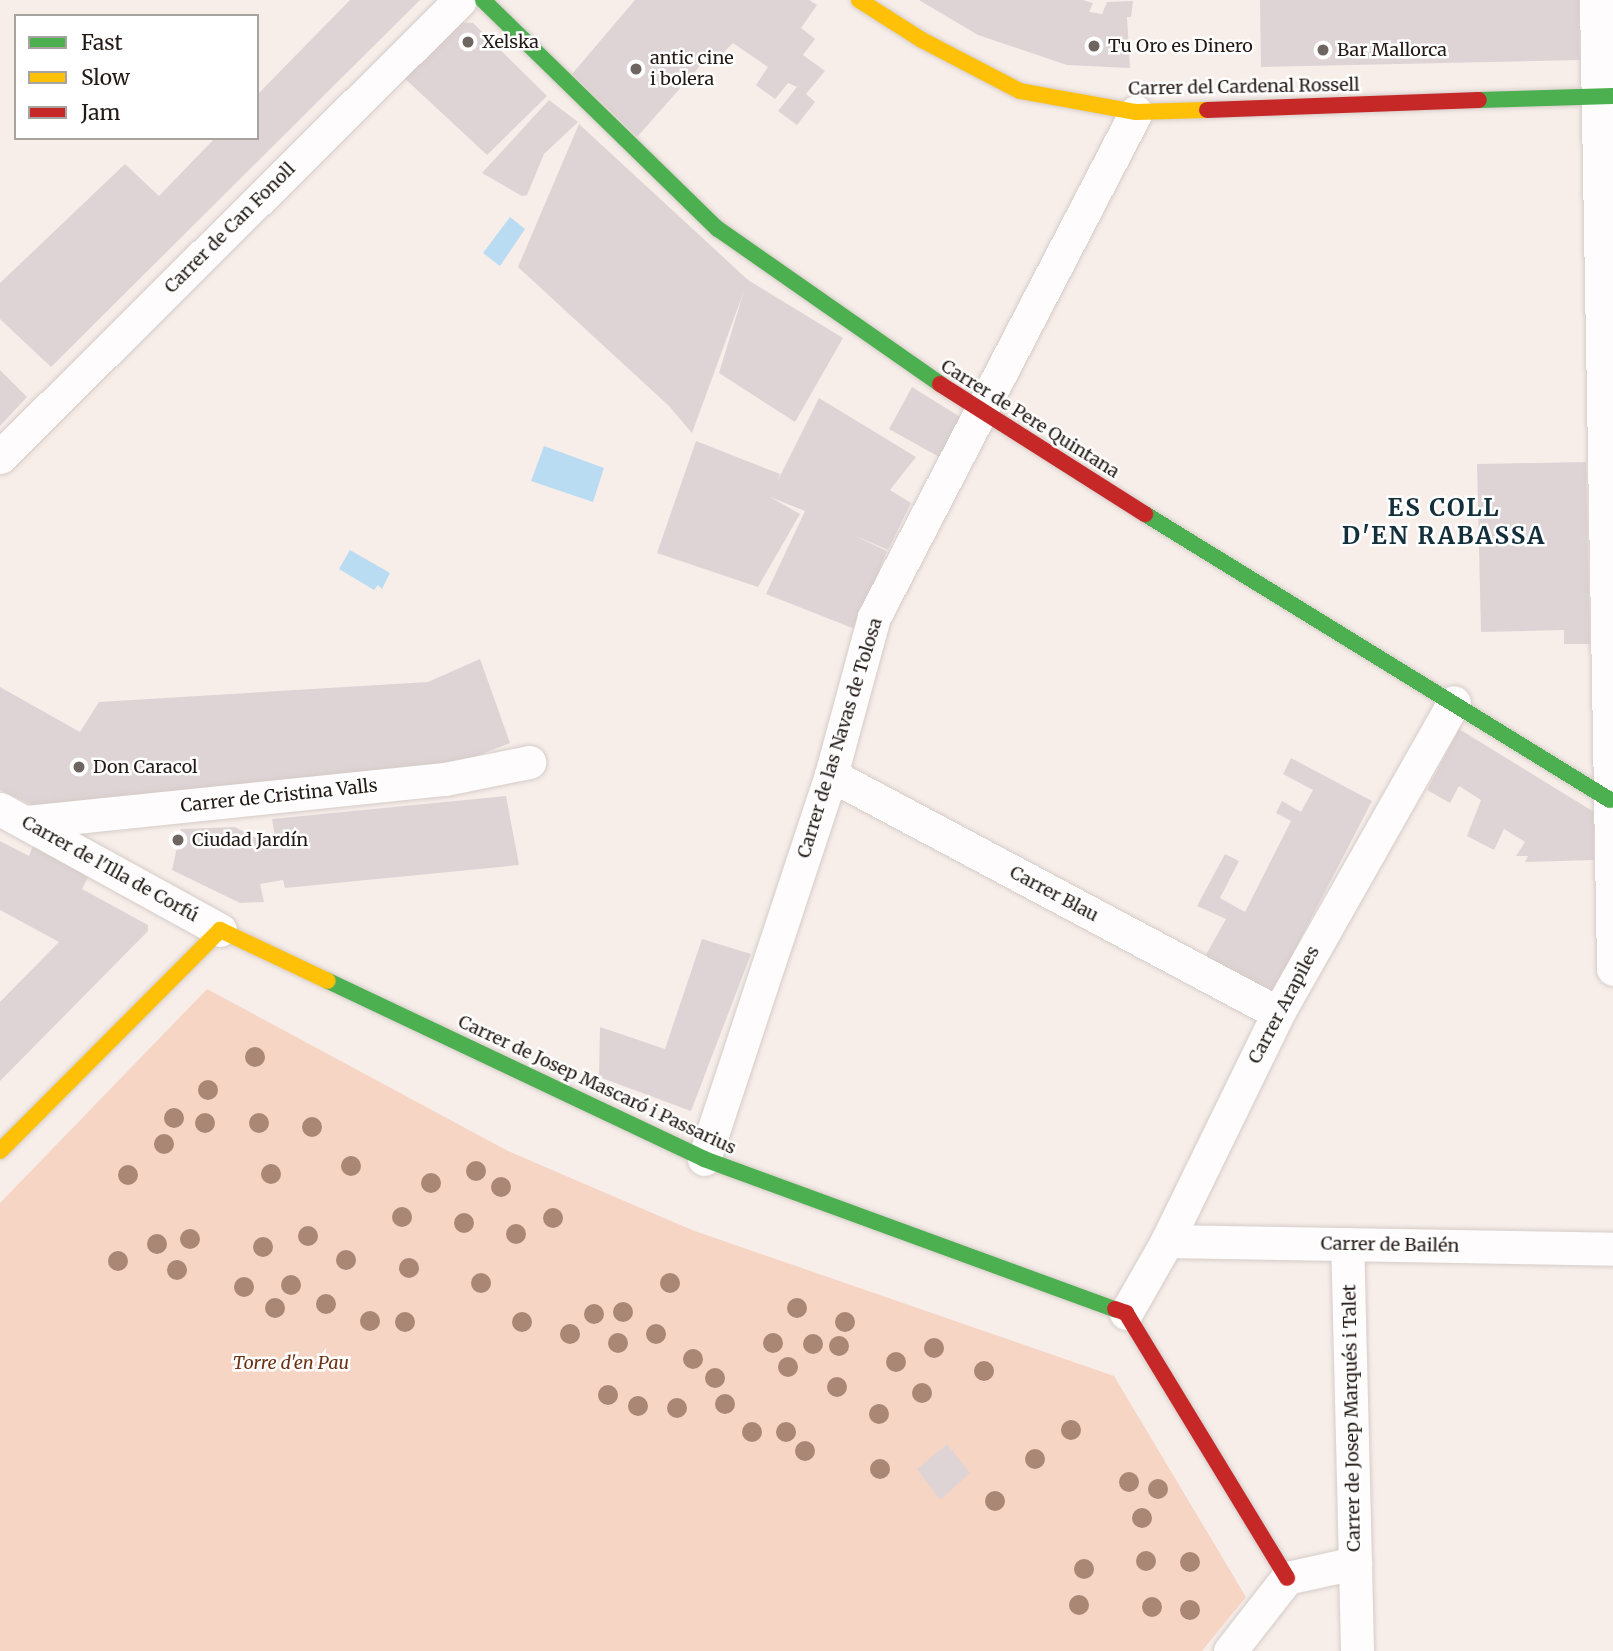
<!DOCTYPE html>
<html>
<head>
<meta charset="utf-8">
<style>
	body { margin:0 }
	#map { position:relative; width:1613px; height:1651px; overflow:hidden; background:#f7eeea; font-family:Merriweather,serif }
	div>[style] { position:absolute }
	.green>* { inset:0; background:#f7d5c5 }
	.water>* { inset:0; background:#b9dcf2 }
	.building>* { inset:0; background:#ded4d5 }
	.roads { filter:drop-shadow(0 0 2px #d5ccc8) drop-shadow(0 0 2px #d5ccc8) }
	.street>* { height:33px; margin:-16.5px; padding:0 16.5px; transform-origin:16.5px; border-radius:16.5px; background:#fefcfc }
	.fast>* { height:16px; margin:-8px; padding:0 8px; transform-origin:8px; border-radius:8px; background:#4caf50 }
	.slow>* { height:16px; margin:-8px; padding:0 8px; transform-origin:8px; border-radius:8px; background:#ffc107 }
	.jam>* { height:16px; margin:-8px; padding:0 8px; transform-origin:8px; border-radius:8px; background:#c62828 }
	.trees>* { width:20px; height:20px; margin:-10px; border-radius:50%; background:#aa8775 }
	.dots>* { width:19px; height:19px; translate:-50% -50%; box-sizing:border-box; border:4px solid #fff; border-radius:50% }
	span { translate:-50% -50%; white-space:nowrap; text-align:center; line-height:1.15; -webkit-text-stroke:5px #fff; paint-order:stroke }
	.poi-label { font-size:18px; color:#241a15 }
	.left { translate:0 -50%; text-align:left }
	.street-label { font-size:18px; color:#241a15 }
	.park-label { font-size:18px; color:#6b3215; font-style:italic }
	.district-label { font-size:24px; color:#132f3b; font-weight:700; letter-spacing:2px }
	.legend { position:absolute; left:14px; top:14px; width:245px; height:126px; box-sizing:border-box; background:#fff; border:2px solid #a7a3a1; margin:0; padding:9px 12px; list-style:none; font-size:21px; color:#241a15 }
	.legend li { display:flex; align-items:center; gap:14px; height:35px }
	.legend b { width:35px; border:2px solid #a7a3a1 }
</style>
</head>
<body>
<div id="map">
	<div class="green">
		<i style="clip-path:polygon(207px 989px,508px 1151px,692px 1230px,1114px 1376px,1246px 1597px,1202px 1651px,0 1651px,0 1203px)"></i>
	</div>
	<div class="water">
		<i style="clip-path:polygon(510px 217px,525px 229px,500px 266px,483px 253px)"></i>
		<i style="clip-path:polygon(544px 446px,604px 468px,593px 502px,531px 481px)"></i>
		<i style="clip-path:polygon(350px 550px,390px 573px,382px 589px,378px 585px,374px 590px,339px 569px)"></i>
	</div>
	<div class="building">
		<i style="clip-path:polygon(350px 0,420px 0,51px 367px,0 319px,0 283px,125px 164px,159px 196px,215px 138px,257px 138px,257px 95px)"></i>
		<i style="clip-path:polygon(635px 0,809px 0,817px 5px,801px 28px,815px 39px,803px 55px,825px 71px,806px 94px,815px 102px,797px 125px,778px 111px,797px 87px,788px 83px,775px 99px,756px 85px,768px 67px,733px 43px,714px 62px,707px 58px,637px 137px,572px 74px)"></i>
		<i style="clip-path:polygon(919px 0,1083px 0,1093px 3px,1089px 12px,1102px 14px,1107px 2px,1133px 1px,1131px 17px,1127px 17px,1130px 68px,1067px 65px,978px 35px)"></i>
		<i style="clip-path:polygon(1260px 0,1579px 0,1580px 60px,1261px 67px)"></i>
		<i style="clip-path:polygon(448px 22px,473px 23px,547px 96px,487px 155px,400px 74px)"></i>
		<i style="clip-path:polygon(549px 100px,578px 122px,544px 154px,527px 195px,522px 196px,482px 173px)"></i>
		<i style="clip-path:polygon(579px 124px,748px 280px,843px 338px,795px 422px,719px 373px,744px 291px,692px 433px,669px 406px,518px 267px)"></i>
		<i style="clip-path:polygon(0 370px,27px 397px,0 426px)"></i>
		<i style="clip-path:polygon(912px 387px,965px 420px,941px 458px,889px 429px)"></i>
		<i style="clip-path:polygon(819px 398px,916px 457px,890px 490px,911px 503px,888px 550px,851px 534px,887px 551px,855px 629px,766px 594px,805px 511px,770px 497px,800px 514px,758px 587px,657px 553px,696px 441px,780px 474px,777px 482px)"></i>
		<i style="clip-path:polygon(1586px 462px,1590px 644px,1564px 644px,1564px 630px,1481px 632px,1477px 464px)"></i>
		<i style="clip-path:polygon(480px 659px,510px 743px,448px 767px,32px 805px,0 790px,0 687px,80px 732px,99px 702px,428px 682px)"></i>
		<i style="clip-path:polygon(1459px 729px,1594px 812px,1594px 860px,1525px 862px,1528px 856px,1516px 856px,1525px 842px,1504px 829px,1494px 850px,1467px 836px,1481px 800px,1459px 786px,1450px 803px,1427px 790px)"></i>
		<i style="clip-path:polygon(1291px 758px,1372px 801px,1271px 996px,1203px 960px,1226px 919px,1197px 906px,1225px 854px,1239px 861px,1220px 898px,1245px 912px,1291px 821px,1276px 813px,1282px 801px,1301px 812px,1313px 790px,1283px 774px)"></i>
		<i style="clip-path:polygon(506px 796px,519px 865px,285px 888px,283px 880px,260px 884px,264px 902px,240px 903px,172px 870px,181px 829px,235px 827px,277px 849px,272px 819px)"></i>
		<i style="clip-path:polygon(0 841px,29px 856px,33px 846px,89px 876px,82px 889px,148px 925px,148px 931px,0 1081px,0 1002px,59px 942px,0 910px)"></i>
		<i style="clip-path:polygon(702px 939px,751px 954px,691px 1111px,599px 1077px,600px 1027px,665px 1049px)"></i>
		<i style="clip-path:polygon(947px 1444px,970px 1473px,940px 1500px,917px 1469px)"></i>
	</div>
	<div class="roads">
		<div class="street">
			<i style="left:1596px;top:0;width:969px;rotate:88.99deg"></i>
			<i style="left:0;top:457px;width:648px;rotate:-44.81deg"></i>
			<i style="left:831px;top:775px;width:506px;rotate:28.03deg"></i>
			<i style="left:0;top:809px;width:251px;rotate:28.8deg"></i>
			<i style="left:27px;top:822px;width:420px;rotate:-5.9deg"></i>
			<i style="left:445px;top:779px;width:86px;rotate:-11.4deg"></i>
			<i style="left:704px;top:1159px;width:404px;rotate:-71.7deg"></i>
			<i style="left:831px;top:775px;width:164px;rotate:-74.8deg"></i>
			<i style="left:874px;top:617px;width:569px;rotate:-62.58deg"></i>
			<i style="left:1167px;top:1241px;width:446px;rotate:1deg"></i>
			<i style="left:1126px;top:1313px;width:83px;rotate:-60.3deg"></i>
			<i style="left:1167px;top:1241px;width:254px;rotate:-64deg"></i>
			<i style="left:1278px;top:1013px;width:357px;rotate:-60.5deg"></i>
			<i style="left:1355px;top:1563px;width:88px;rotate:88.7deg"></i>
			<i style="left:1230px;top:1651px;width:93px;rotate:-52deg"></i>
			<i style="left:1287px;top:1578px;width:70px;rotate:-12.4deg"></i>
			<i style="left:1355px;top:1563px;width:319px;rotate:-91.4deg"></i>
		</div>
		<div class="fast">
			<i style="left:483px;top:0;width:328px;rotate:44.3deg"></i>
			<i style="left:718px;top:229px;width:271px;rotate:34.9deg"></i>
			<i style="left:1479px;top:100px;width:134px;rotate:-1.7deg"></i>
			<i style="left:1145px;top:514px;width:546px;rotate:31.59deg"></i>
			<i style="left:328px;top:981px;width:416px;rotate:25.3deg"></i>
			<i style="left:704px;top:1159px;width:438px;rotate:20.1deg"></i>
		</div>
		<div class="slow">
			<i style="left:859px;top:0;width:75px;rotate:32.4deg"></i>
			<i style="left:922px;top:40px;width:110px;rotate:27.5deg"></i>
			<i style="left:1020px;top:91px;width:118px;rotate:10.3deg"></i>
			<i style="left:1136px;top:112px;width:71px;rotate:-1.6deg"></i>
			<i style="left:0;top:1151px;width:312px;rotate:-45.1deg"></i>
			<i style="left:220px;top:930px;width:119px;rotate:25.3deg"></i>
		</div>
		<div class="jam">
			<i style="left:1207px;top:110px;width:272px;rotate:-2.1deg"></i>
			<i style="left:940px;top:384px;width:243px;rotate:32.4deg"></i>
			<i style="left:1115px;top:1309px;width:12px;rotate:20deg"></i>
			<i style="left:1126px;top:1313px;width:310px;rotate:58.7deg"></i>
		</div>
	</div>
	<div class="trees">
		<i style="left:255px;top:1057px"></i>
		<i style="left:208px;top:1090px"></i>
		<i style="left:174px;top:1118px"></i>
		<i style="left:205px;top:1123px"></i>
		<i style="left:259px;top:1123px"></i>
		<i style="left:312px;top:1127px"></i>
		<i style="left:164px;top:1144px"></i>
		<i style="left:351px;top:1166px"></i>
		<i style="left:476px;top:1171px"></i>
		<i style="left:271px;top:1174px"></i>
		<i style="left:128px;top:1175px"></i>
		<i style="left:431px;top:1183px"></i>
		<i style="left:501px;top:1187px"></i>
		<i style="left:402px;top:1217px"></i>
		<i style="left:553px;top:1218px"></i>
		<i style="left:464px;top:1223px"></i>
		<i style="left:516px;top:1234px"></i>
		<i style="left:308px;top:1236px"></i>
		<i style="left:190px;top:1239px"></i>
		<i style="left:157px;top:1244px"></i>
		<i style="left:263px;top:1247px"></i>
		<i style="left:346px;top:1260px"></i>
		<i style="left:118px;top:1261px"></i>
		<i style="left:409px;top:1268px"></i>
		<i style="left:177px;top:1270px"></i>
		<i style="left:481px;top:1283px"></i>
		<i style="left:670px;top:1283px"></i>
		<i style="left:291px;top:1285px"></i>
		<i style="left:244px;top:1287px"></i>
		<i style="left:326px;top:1304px"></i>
		<i style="left:275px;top:1308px"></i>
		<i style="left:797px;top:1308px"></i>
		<i style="left:623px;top:1312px"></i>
		<i style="left:594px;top:1314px"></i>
		<i style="left:370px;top:1321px"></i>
		<i style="left:405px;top:1322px"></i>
		<i style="left:522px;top:1322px"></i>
		<i style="left:845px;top:1322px"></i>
		<i style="left:570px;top:1334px"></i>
		<i style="left:656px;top:1334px"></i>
		<i style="left:618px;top:1343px"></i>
		<i style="left:773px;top:1343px"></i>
		<i style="left:813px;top:1344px"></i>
		<i style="left:839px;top:1346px"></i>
		<i style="left:934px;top:1348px"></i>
		<i style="left:693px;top:1359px"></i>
		<i style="left:896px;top:1362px"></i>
		<i style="left:788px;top:1367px"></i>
		<i style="left:984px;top:1371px"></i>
		<i style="left:715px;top:1378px"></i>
		<i style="left:837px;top:1387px"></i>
		<i style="left:922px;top:1393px"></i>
		<i style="left:608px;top:1395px"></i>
		<i style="left:725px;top:1404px"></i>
		<i style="left:638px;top:1406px"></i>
		<i style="left:677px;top:1408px"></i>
		<i style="left:879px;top:1414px"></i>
		<i style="left:1071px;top:1430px"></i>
		<i style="left:752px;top:1432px"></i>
		<i style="left:786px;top:1432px"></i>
		<i style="left:805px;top:1451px"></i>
		<i style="left:1035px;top:1459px"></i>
		<i style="left:880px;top:1469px"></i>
		<i style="left:1129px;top:1482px"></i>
		<i style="left:1158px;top:1489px"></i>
		<i style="left:995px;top:1501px"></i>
		<i style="left:1142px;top:1518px"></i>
		<i style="left:1146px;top:1561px"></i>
		<i style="left:1190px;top:1562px"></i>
		<i style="left:1084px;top:1569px"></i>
		<i style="left:1079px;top:1605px"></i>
		<i style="left:1152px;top:1607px"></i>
		<i style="left:1190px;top:1610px"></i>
	</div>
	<div class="dots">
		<i style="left:468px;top:42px;background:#6e6460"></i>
		<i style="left:1094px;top:46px;background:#6e6460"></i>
		<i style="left:1323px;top:50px;background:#6e6460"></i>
		<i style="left:636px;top:69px;background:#6e6460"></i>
		<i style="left:79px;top:767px;background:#6e6460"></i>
		<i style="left:178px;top:840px;background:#6e6460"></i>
	</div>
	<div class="poi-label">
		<span class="left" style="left:482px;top:42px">Xelska</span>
		<span class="left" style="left:1108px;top:46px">Tu Oro es Dinero</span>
		<span class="left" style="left:1337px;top:50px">Bar Mallorca</span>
		<span class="left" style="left:650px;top:69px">antic cine<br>i bolera</span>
		<span class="left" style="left:93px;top:767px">Don Caracol</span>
		<span class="left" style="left:192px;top:840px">Ciudad Jardín</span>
	</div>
	<div class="street-label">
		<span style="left:1244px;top:87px;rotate:-1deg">Carrer del Cardenal Rossell</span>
		<span style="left:230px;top:228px;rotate:-45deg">Carrer de Can Fonoll</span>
		<span style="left:1030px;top:419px;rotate:32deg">Carrer de Pere Quintana</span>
		<span style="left:840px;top:738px;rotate:-73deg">Carrer de las Navas de Tolosa</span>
		<span style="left:279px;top:796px;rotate:-6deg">Carrer de Cristina Valls</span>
		<span style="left:110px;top:869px;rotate:29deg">Carrer de l'Illa de Corfú</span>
		<span style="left:1054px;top:894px;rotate:28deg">Carrer Blau</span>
		<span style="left:1284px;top:1005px;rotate:-62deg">Carrer Arapiles</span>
		<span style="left:597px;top:1085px;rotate:25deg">Carrer de Josep Mascaró i Passarius</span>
		<span style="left:1390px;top:1245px;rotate:1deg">Carrer de Bailén</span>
		<span style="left:1352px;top:1418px;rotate:-91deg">Carrer de Josep Marqués i Talet</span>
	</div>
	<div class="park-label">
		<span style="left:291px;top:1363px">Torre d'en Pau</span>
	</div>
	<div class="district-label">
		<span style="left:1444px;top:522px">ES COLL<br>D'EN RABASSA</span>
	</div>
	<ul class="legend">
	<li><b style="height:9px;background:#4caf50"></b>Fast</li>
	<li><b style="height:9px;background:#ffc107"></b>Slow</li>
	<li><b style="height:9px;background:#c62828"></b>Jam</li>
	</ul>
</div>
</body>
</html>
